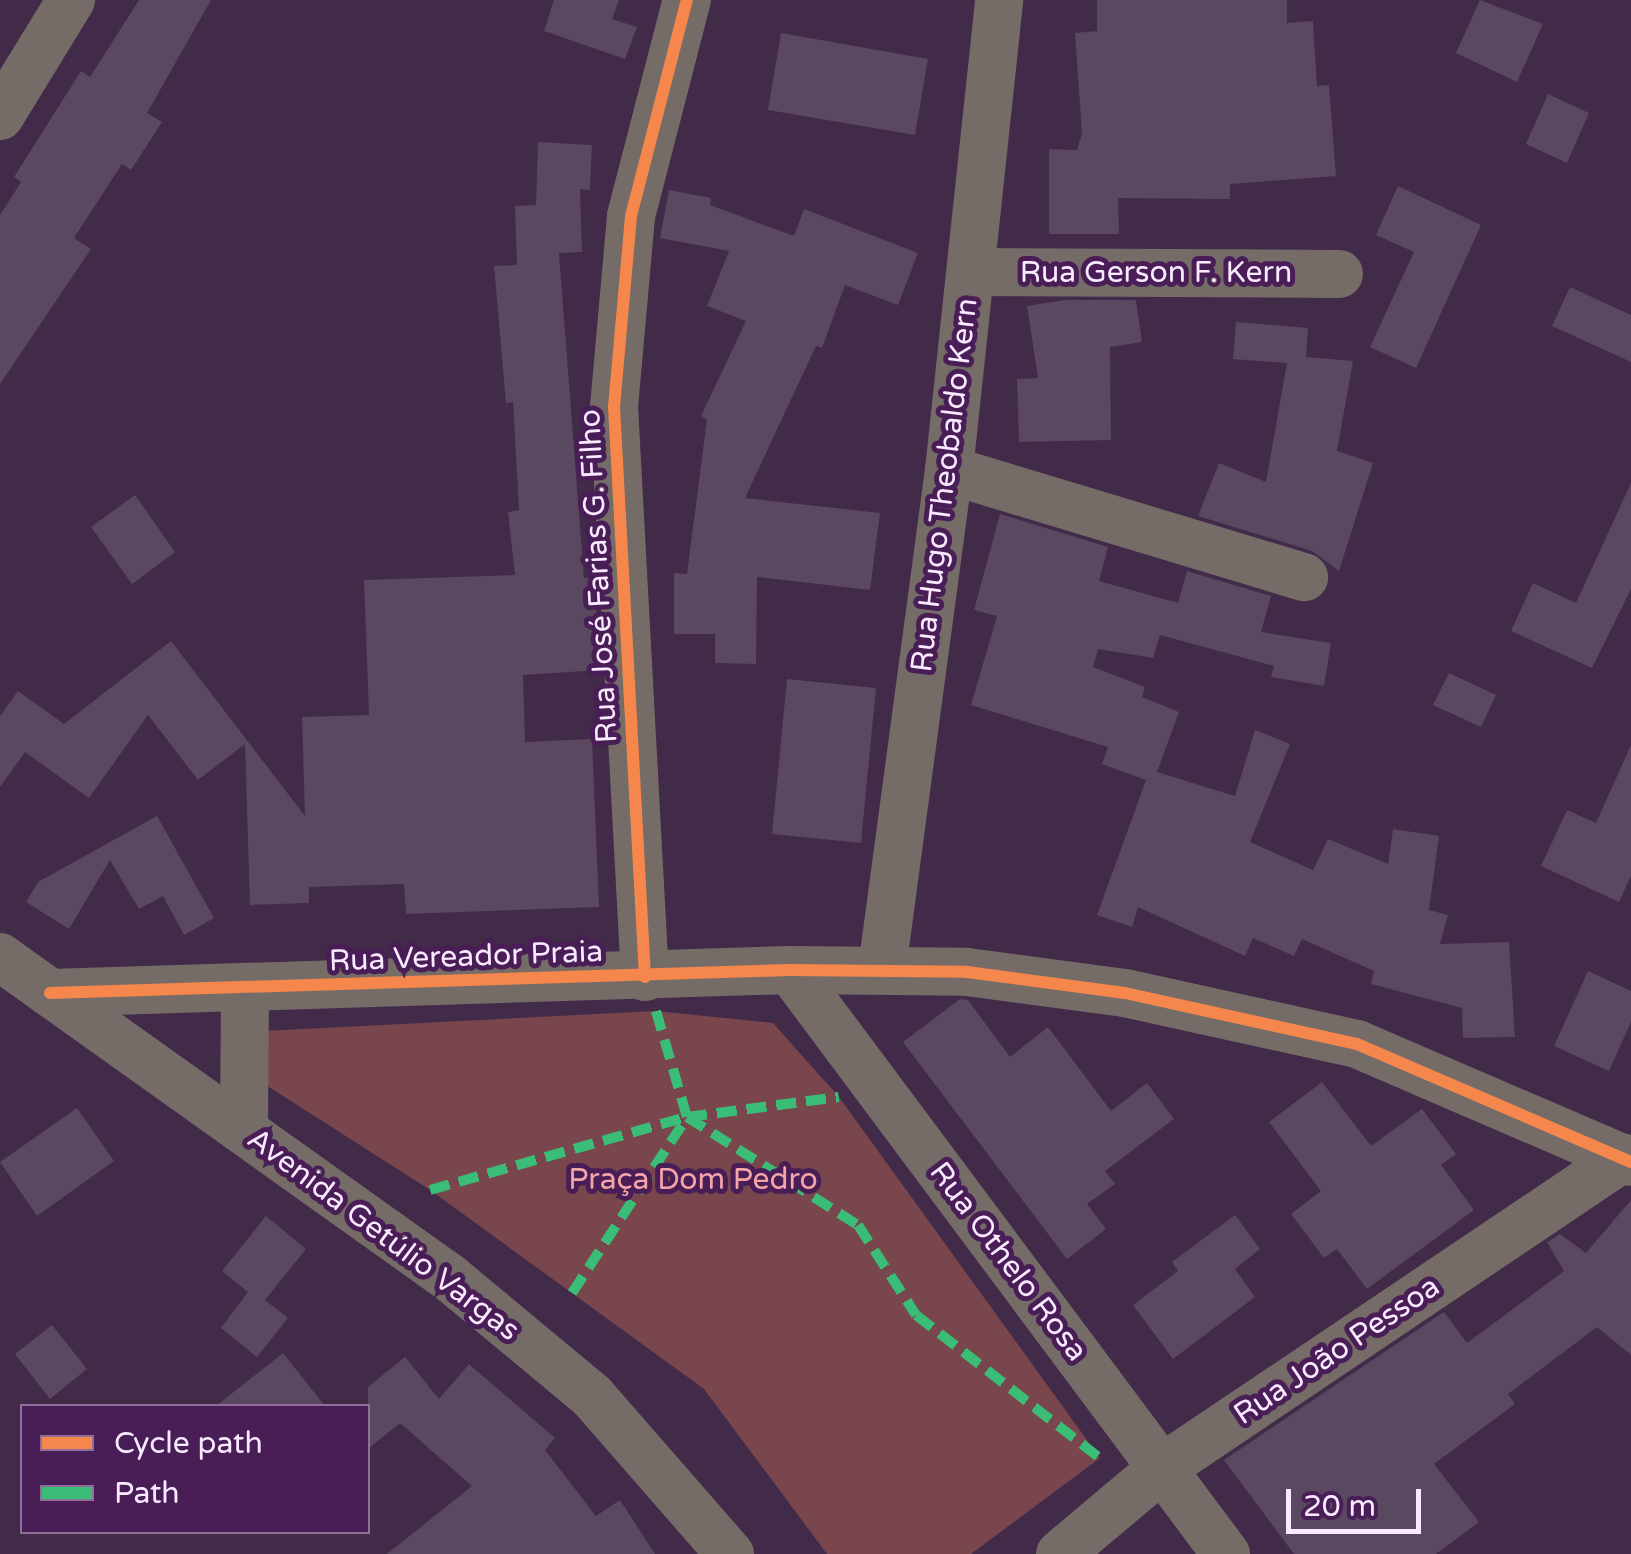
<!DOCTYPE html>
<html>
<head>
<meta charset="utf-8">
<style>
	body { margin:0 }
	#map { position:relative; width:1631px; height:1554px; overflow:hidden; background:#422a49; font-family:"Varela Round",sans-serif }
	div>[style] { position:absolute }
	.green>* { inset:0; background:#78464c }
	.building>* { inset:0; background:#5a4760 }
	.street>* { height:48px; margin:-24px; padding:0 24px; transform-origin:24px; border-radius:24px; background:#756c68 }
	.quiet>* { height:10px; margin-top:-5px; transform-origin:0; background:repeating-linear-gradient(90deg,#3abd76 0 20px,transparent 0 30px) }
	.cycleway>* { height:12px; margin:-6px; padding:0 6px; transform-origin:6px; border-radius:6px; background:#f5874c }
	span { translate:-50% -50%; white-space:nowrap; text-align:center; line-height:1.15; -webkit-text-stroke:10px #491d56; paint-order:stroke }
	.street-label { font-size:30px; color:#f9eaff }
	.park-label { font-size:30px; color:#f4a5a8 }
	.legend { position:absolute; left:20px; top:1404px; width:350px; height:130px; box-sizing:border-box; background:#491d56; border:2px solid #8f6f9a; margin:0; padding:12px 18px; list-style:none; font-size:30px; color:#f9eaff }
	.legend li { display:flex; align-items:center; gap:20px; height:50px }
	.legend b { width:50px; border:2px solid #8f6f9a }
	.scale { position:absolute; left:1286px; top:1489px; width:135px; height:45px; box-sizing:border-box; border:5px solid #f9eaff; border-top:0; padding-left:12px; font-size:30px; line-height:35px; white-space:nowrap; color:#f9eaff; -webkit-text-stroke:8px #491d56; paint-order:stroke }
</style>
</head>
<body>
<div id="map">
	<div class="green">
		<i style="clip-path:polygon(656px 1011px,773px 1023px,839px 1097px,1100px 1458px,971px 1554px,827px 1554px,704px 1389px,430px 1190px,266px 1085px,263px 1031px)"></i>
	</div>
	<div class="building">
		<i style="clip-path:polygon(139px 0,211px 0,147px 113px,162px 122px,131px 170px,122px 164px,74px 238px,91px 249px,0 384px,0 215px,21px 182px,14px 177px,81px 71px,90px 77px)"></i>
		<i style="clip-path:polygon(554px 0,619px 0,612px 19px,637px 27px,625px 59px,544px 31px)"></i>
		<i style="clip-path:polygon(1097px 0,1287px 0,1287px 23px,1313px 21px,1317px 86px,1329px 85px,1336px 176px,1230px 184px,1230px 199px,1118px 198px,1119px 234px,1049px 234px,1049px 149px,1077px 150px,1082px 133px,1075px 33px,1097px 31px)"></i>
		<i style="clip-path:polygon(1480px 0,1543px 24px,1517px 82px,1456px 53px)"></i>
		<i style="clip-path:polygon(781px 33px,928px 59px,915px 135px,768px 110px)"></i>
		<i style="clip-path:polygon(1548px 94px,1589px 113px,1567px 163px,1526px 144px)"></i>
		<i style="clip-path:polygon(538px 142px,592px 145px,590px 190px,580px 189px,582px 252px,559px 253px,584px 578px,594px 577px,600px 670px,523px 675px,525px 742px,592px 739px,599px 907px,406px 914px,404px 884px,309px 887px,309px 903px,250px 905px,245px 744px,198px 780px,148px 715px,89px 798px,25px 752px,0 787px,0 716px,18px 691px,64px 724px,171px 641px,305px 816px,302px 717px,369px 715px,364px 580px,515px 575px,508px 512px,519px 510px,513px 402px,506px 403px,494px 266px,517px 265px,515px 206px,536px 205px)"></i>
		<i style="clip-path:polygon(1398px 186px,1481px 225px,1416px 368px,1370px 347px,1414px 252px,1376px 235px)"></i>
		<i style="clip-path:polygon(669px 190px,711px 198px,710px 205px,794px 236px,804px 209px,918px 253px,898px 305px,845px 285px,822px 348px,816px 346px,745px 498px,880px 513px,870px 590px,757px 577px,756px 664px,715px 663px,715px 634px,674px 634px,674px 573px,687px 574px,707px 419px,701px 416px,746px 321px,707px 306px,729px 251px,660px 238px)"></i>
		<i style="clip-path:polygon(1570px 287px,1631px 315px,1631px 362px,1552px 326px)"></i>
		<i style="clip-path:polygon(1065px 300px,1136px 300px,1142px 342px,1110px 347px,1111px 440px,1019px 442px,1017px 379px,1038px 378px,1027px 306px)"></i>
		<i style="clip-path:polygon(1236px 322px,1308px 328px,1306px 357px,1353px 361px,1337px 451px,1373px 463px,1339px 571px,1312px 551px,1198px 516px,1219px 463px,1266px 482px,1287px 363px,1233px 359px)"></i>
		<i style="clip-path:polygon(1631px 483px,1631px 589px,1592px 668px,1511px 631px,1533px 583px,1576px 603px)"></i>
		<i style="clip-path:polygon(135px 495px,175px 552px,132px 584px,91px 527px)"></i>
		<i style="clip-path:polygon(1000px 514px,1108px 547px,1099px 581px,1178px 603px,1187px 571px,1271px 596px,1261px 632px,1331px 643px,1324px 686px,1271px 677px,1274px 666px,1160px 635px,1153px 658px,1098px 649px,1093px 667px,1145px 687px,1142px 697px,1179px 712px,1157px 772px,1235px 796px,1255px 730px,1290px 744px,1250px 842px,1313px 870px,1328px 839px,1388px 864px,1393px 829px,1439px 836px,1429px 910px,1448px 915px,1440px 944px,1509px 942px,1515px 1037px,1463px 1038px,1462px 1008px,1371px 984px,1374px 971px,1302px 939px,1294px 956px,1253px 938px,1245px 956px,1138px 907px,1132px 927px,1097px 915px,1146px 780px,1102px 764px,1108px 747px,971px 705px,997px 616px,974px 610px)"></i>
		<i style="clip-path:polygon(1449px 673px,1496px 695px,1481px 727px,1433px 705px)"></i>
		<i style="clip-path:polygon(787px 679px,876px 688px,861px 843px,772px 834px)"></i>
		<i style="clip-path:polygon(1631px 745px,1631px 876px,1619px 902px,1541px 866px,1567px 810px,1596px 823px)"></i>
		<i style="clip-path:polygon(157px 816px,214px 918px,184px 935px,163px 896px,139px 909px,110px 860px,69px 929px,26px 902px,38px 882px)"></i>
		<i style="clip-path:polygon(1588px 971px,1631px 991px,1631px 1022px,1609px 1071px,1554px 1046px)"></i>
		<i style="clip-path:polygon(960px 999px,968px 1000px,1010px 1057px,1048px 1027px,1111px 1111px,1147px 1083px,1174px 1119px,1105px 1171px,1115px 1184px,1087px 1204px,1106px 1229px,1067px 1259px,903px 1042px)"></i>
		<i style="clip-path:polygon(1322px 1082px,1371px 1146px,1422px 1109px,1456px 1154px,1441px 1165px,1474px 1210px,1367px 1289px,1337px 1249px,1324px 1258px,1291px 1214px,1321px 1191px,1269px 1122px)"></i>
		<i style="clip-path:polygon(77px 1108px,114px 1161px,37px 1216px,0 1162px)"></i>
		<i style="clip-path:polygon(1631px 1200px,1631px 1355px,1597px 1327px,1508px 1394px,1515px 1404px,1434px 1464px,1479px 1522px,1436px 1554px,1294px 1554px,1224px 1460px,1444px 1312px,1467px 1343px,1564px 1271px,1547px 1242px,1560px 1234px,1586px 1253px)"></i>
		<i style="clip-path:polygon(1235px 1215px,1260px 1249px,1235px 1269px,1255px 1297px,1173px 1359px,1133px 1305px,1178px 1271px,1172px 1262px)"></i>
		<i style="clip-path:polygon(266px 1216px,306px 1249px,265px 1300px,288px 1318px,257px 1357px,221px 1328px,248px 1292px,222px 1271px)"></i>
		<i style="clip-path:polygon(52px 1325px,87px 1369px,50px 1399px,15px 1354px)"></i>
		<i style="clip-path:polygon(283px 1353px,325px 1406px,216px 1406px)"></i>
		<i style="clip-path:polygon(405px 1357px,439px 1399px,469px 1364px,555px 1438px,545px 1450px,596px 1516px,620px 1500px,655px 1554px,387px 1554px,472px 1486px,400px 1423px,368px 1449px,368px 1387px)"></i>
	</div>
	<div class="street">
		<i style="left:0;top:116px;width:136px;rotate:-58.5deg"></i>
		<i style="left:972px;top:272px;width:367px;rotate:0.3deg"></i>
		<i style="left:949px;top:470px;width:371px;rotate:16.8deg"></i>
		<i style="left:0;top:957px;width:553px;rotate:35.5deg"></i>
		<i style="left:450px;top:1278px;width:185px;rotate:39.7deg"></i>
		<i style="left:592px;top:1396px;width:210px;rotate:48.9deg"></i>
		<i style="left:882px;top:969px;width:503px;rotate:-82.35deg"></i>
		<i style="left:949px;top:470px;width:473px;rotate:-83.9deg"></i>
		<i style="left:790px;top:970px;width:729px;rotate:53.26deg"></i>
		<i style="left:645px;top:977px;width:571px;rotate:-93.11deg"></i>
		<i style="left:614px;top:407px;width:192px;rotate:-84.9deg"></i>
		<i style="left:631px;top:216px;width:223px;rotate:-75.5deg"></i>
		<i style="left:50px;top:993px;width:740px;rotate:-1.78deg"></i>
		<i style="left:790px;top:970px;width:177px;rotate:0.6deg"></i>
		<i style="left:967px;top:972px;width:159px;rotate:7.6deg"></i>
		<i style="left:1125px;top:993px;width:238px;rotate:12.4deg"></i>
		<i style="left:1357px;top:1044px;width:298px;rotate:23.3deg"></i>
		<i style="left:244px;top:1131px;width:143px;rotate:-89.6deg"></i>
		<i style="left:1060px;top:1554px;width:133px;rotate:-40.1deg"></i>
		<i style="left:1162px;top:1468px;width:556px;rotate:-33.92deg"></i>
	</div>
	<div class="quiet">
		<i style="left:656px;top:1011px;width:110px;rotate:73.7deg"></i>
		<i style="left:430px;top:1190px;width:267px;rotate:-15.9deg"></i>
		<i style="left:687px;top:1117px;width:202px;rotate:32.3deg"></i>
		<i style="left:858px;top:1225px;width:107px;rotate:57.2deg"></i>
		<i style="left:916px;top:1315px;width:233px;rotate:37.9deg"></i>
		<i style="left:572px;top:1293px;width:210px;rotate:-56.8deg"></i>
		<i style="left:687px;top:1117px;width:153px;rotate:-7.5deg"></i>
	</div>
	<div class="cycleway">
		<i style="left:645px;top:977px;width:571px;rotate:-93.11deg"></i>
		<i style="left:614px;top:407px;width:192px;rotate:-84.9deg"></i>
		<i style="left:631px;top:216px;width:223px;rotate:-75.5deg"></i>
		<i style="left:50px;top:993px;width:740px;rotate:-1.78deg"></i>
		<i style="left:790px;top:970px;width:177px;rotate:0.6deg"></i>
		<i style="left:967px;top:972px;width:159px;rotate:7.6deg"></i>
		<i style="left:1125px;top:993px;width:238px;rotate:12.4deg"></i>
		<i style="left:1357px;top:1044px;width:298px;rotate:23.3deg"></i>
	</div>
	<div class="street-label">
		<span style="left:1156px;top:273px">Rua Gerson F. Kern</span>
		<span style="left:945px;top:485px;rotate:-83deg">Rua Hugo Theobaldo Kern</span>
		<span style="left:599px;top:576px;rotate:-93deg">Rua José Farias G. Filho</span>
		<span style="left:466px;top:957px;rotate:-2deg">Rua Vereador Praia</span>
		<span style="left:383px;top:1235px;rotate:37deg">Avenida Getúlio Vargas</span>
		<span style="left:1008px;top:1262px;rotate:53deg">Rua Othelo Rosa</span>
		<span style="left:1337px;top:1351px;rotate:-34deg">Rua João Pessoa</span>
	</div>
	<div class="park-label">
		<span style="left:693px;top:1180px">Praça Dom Pedro</span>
	</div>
	<ul class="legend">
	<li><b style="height:12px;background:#f5874c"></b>Cycle path</li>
	<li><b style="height:12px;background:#3abd76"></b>Path</li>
	</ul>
	<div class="scale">20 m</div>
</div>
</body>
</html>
